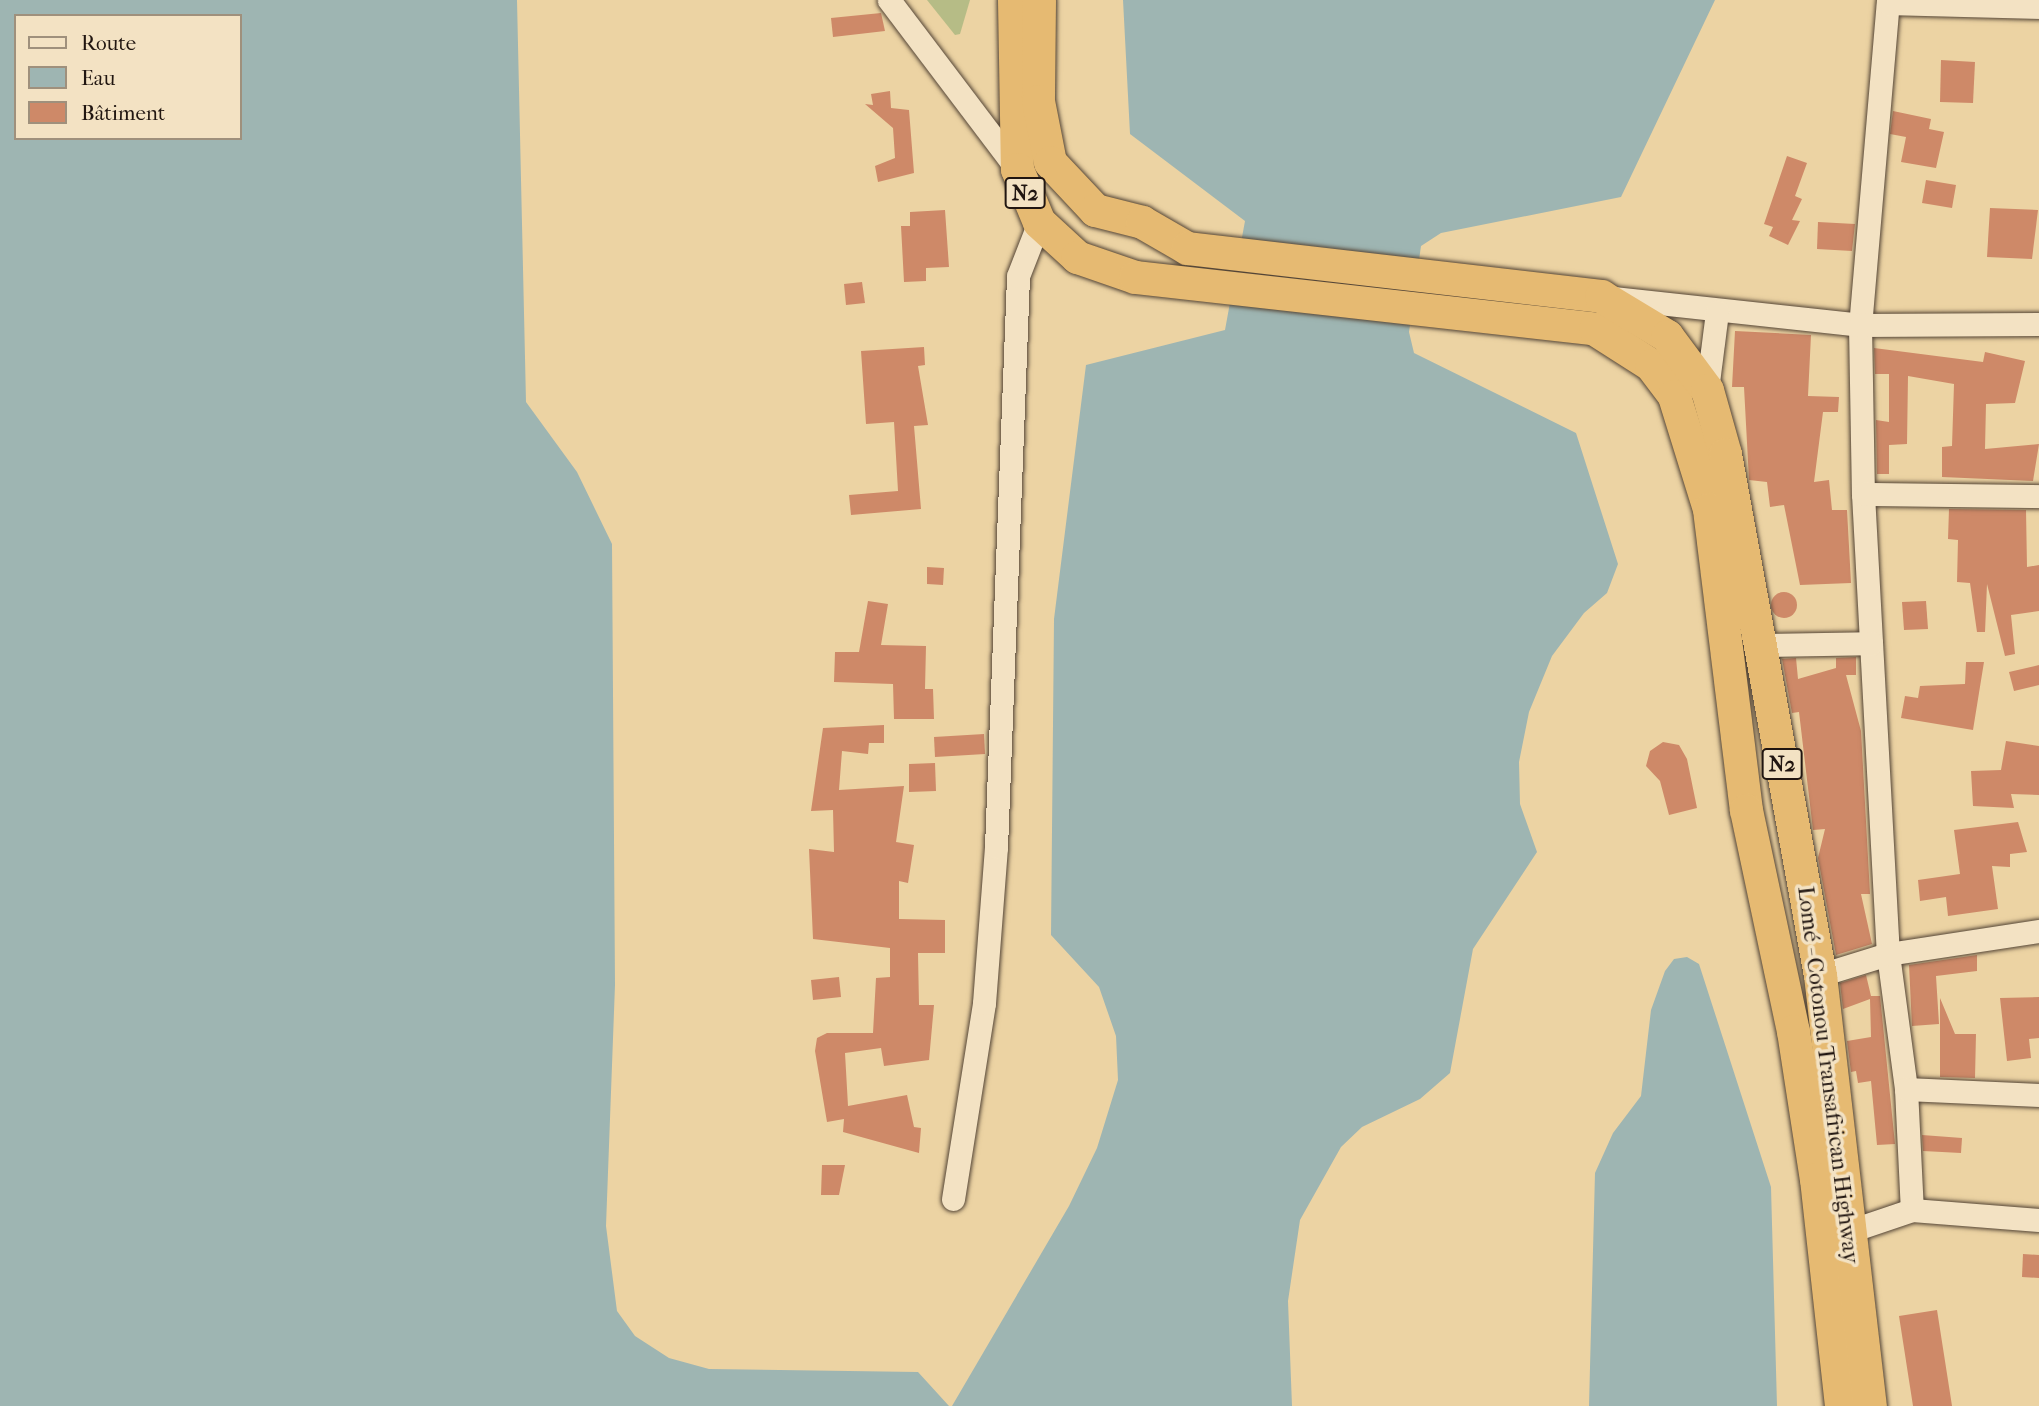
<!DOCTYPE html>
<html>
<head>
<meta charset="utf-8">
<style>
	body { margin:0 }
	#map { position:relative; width:2039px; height:1406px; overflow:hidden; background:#ecd3a3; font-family:"IM FELL French Canon",serif }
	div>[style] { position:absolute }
	.green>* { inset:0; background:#b6bc86 }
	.water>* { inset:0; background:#9eb5b2 }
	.building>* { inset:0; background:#ce8968 }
	.round { border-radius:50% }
	.roads { filter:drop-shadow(0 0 2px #544536) drop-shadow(0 0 2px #544536) }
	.minor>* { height:23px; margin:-11.5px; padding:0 11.5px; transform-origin:11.5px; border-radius:11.5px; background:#f3e2c3 }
	.highway>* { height:33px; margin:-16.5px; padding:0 16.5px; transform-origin:16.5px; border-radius:16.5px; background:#e6ba72 }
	span { translate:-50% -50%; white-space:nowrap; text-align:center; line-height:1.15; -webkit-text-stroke:7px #f3e2c3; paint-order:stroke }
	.shield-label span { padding:2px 5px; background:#f3e2c3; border:2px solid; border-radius:5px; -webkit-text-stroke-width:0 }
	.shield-label { font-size:21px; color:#211611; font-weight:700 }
	.street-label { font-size:23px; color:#211611 }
	.legend { position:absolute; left:14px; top:14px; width:228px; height:126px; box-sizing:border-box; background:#f3e2c3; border:2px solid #9f907c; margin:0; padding:9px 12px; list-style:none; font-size:21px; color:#211611 }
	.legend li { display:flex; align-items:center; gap:14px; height:35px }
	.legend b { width:35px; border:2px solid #9f907c }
</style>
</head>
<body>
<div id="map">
	<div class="green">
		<i style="clip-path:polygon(927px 0,970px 0,960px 34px,955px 35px)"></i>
	</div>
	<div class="water">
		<i style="clip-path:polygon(evenodd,0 0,517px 0,526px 402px,577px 472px,612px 544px,615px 985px,606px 1226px,617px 1311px,635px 1336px,669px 1358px,709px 1369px,918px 1372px,949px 1406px,0 1406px,0 0,16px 16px,240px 16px,240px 138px,16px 138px,16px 16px)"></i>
		<i style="clip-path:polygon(1123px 0,1715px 0,1621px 197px,1441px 233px,1421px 246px,1409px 332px,1414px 353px,1576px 433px,1618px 564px,1607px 593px,1584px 613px,1552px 656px,1529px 712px,1519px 762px,1520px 804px,1537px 852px,1473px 949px,1450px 1073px,1420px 1099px,1362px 1127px,1341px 1147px,1300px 1220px,1288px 1301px,1292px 1406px,952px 1406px,1069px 1206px,1097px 1148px,1118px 1080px,1116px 1036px,1099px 987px,1051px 935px,1054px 619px,1086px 365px,1225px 330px,1245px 221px,1130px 134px)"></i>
		<i style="clip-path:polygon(1687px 957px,1699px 964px,1771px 1187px,1777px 1406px,1589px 1406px,1595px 1173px,1613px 1133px,1641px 1096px,1651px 1010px,1665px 971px,1674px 959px)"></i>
	</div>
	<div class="building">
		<i style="clip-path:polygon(881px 13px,885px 31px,833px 37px,831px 18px)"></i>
		<i style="clip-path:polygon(1941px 60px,1975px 62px,1973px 103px,1940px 102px)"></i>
		<i style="clip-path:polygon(890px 91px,891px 108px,909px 110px,914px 173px,878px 182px,875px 166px,895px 158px,893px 128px,865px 104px,873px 105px,871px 94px)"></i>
		<i style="clip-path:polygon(1893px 111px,1931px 119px,1929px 129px,1944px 132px,1936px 168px,1901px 162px,1906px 137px,1890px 134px)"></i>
		<i style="clip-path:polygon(1787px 156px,1807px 163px,1795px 196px,1802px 199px,1792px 220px,1800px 221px,1788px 245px,1769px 236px,1773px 227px,1764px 224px)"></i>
		<i style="clip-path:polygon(1926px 180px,1956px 185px,1952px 208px,1922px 203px)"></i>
		<i style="clip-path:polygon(1990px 208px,2038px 210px,2032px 259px,1987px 257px)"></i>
		<i style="clip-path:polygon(945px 210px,949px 267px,926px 268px,926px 281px,904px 282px,901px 226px,910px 226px,910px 212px)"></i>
		<i style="clip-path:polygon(1818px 222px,1855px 224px,1852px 251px,1817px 249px)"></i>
		<i style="clip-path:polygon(862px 282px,865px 303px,846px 305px,844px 284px)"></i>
		<i style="clip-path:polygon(1735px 331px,1811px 335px,1808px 396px,1839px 397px,1838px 412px,1823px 412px,1814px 482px,1829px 480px,1832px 510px,1847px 510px,1851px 583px,1800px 585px,1784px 505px,1770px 507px,1767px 482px,1749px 480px,1744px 387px,1732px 387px)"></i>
		<i style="clip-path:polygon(924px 347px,925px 365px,918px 366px,928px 425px,914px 426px,921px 509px,851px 515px,849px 495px,898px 491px,894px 422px,866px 424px,861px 351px)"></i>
		<i style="clip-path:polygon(1874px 348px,1983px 362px,1985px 352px,2025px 361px,2015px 403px,1986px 404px,1985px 449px,2039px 444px,2033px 481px,1942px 477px,1942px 447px,1952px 446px,1954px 384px,1908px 376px,1907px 444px,1889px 445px,1889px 474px,1877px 474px,1876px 420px,1889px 422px,1889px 374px,1875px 374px)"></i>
		<i style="clip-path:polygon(1949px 509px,2026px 510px,2027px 567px,2039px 565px,2039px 611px,2011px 615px,2015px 654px,2005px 656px,1987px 584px,1985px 632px,1977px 632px,1970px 583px,1957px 582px,1958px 540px,1948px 539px)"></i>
		<i style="clip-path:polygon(927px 567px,944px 568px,943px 585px,927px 584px)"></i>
		<i class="round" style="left:1771px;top:592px;width:26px;height:26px"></i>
		<i style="clip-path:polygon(868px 601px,888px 604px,881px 645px,926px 646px,925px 689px,933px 689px,934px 719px,894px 719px,893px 684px,834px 682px,835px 652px,859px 652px)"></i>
		<i style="clip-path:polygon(1926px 601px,1928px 629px,1904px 630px,1902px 602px)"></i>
		<i style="clip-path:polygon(1856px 657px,1856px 675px,1846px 675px,1861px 731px,1870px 894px,1861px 894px,1872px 944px,1836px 955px,1818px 858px,1825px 829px,1813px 830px,1799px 712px,1792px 713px,1782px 659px,1796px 658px,1798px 679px,1836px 668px,1836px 658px)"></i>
		<i style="clip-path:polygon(1966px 662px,1984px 662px,1973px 730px,1901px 718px,1905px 696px,1918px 698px,1920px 686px,1965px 684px)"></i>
		<i style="clip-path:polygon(2039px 665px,2039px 685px,2014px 691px,2009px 672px)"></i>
		<i style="clip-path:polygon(884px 725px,884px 743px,869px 743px,868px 754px,842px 751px,839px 790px,904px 786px,896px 842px,914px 845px,908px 883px,899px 881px,899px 919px,945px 920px,945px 953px,918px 953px,919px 1005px,934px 1005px,929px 1060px,884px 1066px,881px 1048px,845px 1053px,848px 1106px,907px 1095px,914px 1127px,921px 1128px,919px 1153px,843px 1132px,844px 1119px,827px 1122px,815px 1051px,817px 1038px,827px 1033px,873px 1033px,876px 978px,890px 977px,890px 948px,813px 939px,809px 849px,834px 852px,833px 810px,811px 811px,823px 728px)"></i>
		<i style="clip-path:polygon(984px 734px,985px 754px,935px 757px,934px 737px)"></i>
		<i style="clip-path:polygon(2006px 741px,2039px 746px,2039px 795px,2011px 794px,2014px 808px,1973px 806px,1971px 771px,2001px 770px)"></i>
		<i style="clip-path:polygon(1663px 742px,1679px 745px,1687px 759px,1697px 808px,1669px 815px,1660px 781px,1646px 766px,1650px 751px)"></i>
		<i style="clip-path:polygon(935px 763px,936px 791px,909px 792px,909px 764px)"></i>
		<i style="clip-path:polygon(2018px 822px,2027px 852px,2010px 854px,2010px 867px,1992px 866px,1998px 909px,1948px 916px,1946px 897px,1920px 901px,1918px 880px,1960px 874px,1954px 830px)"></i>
		<i style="clip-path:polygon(1977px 955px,1977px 971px,1936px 976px,1939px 1024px,1912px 1026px,1909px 965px)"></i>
		<i style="clip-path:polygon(1866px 975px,1871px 996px,1880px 996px,1895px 1144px,1877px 1145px,1871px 1081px,1858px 1083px,1856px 1071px,1851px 1072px,1847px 1041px,1871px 1037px,1870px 999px,1843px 1009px,1840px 983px)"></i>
		<i style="clip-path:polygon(839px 977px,841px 997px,813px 1000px,811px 980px)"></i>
		<i style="clip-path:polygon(2039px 997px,2039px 1038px,2029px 1039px,2031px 1058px,2007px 1061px,2000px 998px)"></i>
		<i style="clip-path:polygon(1940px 998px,1955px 1034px,1976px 1034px,1975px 1078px,1940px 1077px)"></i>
		<i style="clip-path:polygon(1922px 1135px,1962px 1138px,1961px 1153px,1923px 1151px)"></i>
		<i style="clip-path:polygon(822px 1165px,845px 1165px,839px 1195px,821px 1195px)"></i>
		<i style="clip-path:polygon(2023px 1254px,2039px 1255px,2039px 1278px,2022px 1277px)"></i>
		<i style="clip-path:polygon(1937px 1310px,1952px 1406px,1913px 1406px,1899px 1316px)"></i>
	</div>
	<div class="roads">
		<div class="minor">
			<i style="left:889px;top:0;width:212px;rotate:52.9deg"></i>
			<i style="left:1888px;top:0;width:326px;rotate:94.9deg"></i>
			<i style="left:1860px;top:325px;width:169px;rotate:89deg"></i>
			<i style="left:1863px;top:494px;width:461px;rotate:86.9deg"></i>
			<i style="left:1888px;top:954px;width:136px;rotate:82.4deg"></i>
			<i style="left:1906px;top:1089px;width:121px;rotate:87.2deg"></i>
			<i style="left:1888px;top:3px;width:151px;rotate:1.5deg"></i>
			<i style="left:1613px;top:298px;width:248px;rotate:6.2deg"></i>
			<i style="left:1860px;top:325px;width:179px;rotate:-0.3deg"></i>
			<i style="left:1707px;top:390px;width:79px;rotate:-82.7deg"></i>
			<i style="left:1863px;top:494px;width:176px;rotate:0.7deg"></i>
			<i style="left:1761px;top:645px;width:110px;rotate:-1deg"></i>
			<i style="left:1820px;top:975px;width:71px;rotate:-17.2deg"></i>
			<i style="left:1888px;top:954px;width:153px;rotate:-8.7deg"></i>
			<i style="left:1906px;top:1089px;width:133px;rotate:2.6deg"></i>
			<i style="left:953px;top:1199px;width:198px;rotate:-81deg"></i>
			<i style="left:984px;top:1003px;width:156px;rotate:-85.6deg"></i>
			<i style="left:996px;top:847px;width:571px;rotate:-87.79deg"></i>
			<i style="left:1018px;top:276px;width:58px;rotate:-68.7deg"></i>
			<i style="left:1838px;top:1235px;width:78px;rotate:-18.7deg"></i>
			<i style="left:1912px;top:1210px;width:127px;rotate:4.5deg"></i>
		</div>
		<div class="highway">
			<i style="left:1014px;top:0;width:169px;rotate:89deg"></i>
			<i style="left:1017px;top:169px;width:57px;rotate:67.5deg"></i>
			<i style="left:1039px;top:222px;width:52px;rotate:42.6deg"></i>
			<i style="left:1077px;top:257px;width:61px;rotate:19deg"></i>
			<i style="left:1135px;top:277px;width:463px;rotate:6.4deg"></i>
			<i style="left:1595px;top:329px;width:67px;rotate:32.7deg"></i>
			<i style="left:1651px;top:365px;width:39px;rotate:53deg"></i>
			<i style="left:1674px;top:396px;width:118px;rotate:72.8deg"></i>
			<i style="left:1709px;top:509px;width:303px;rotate:83deg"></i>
			<i style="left:1746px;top:810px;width:226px;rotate:78deg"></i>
			<i style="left:1793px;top:1031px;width:150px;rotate:81.2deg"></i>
			<i style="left:1816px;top:1179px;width:228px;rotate:83.7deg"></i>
			<i style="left:1039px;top:0;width:101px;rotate:90.6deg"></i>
			<i style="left:1038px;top:101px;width:62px;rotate:78.9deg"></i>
			<i style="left:1050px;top:162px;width:66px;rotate:46.8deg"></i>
			<i style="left:1095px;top:210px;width:49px;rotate:14.3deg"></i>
			<i style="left:1142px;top:222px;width:52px;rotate:30deg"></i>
			<i style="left:1187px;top:248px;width:417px;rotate:6.6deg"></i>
			<i style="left:1601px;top:296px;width:77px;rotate:31.2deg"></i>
			<i style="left:1667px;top:336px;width:67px;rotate:53.5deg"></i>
			<i style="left:1707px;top:390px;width:66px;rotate:74.3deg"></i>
			<i style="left:1725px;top:454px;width:530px;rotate:79.67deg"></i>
			<i style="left:1820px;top:975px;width:434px;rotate:83.4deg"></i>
		</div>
	</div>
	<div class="shield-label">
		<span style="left:1025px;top:193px">N2</span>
		<span style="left:1782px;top:764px">N2</span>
	</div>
	<div class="street-label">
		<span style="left:1828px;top:1075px;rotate:83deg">Lomé - Cotonou Transafrican Highway</span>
	</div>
	<ul class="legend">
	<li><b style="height:9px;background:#f3e2c3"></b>Route</li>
	<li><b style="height:19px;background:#9eb5b2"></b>Eau</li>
	<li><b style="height:19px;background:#ce8968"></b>Bâtiment</li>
	</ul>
</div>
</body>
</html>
